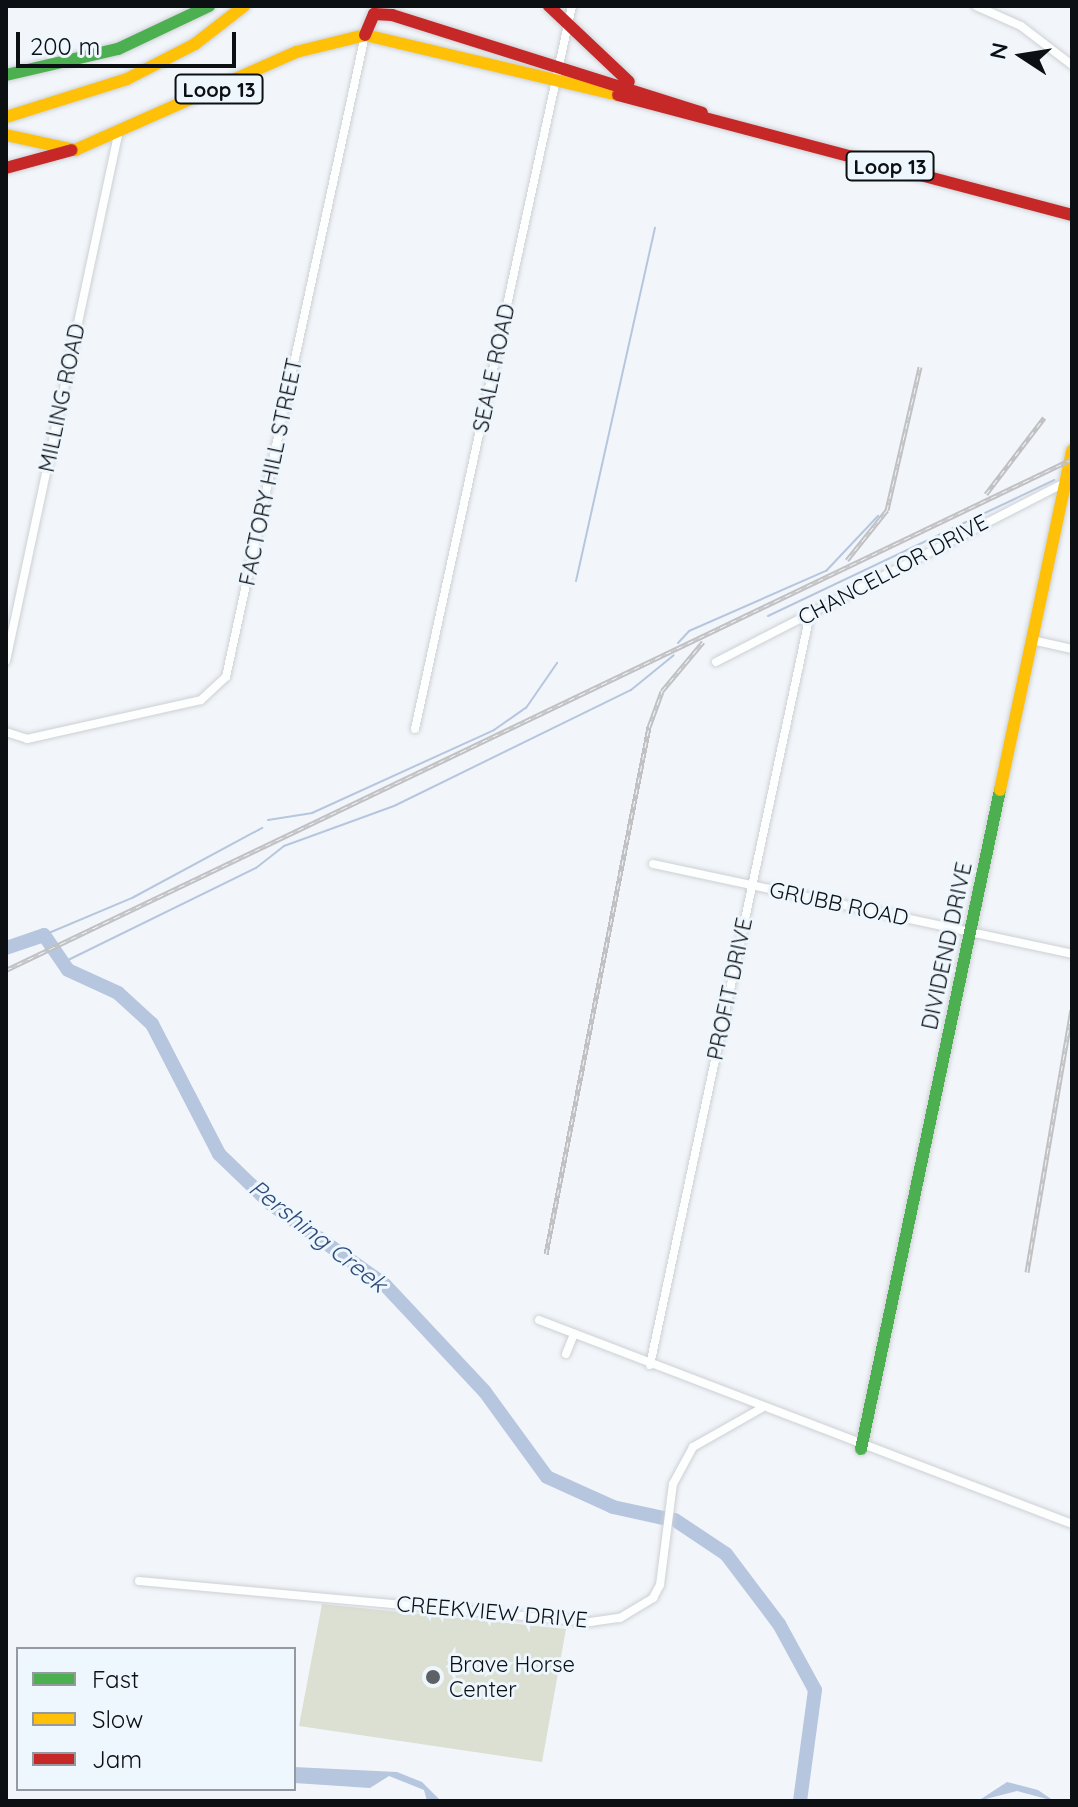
<!DOCTYPE html>
<html>
<head>
<meta charset="utf-8">
<style>
	body { margin:0 }
	#map { position:relative; width:1078px; height:1807px; overflow:hidden; background:#f2f6fa; font-family:Quicksand,sans-serif }
	div>[style] { position:absolute }
	.green>* { inset:0; background:#dbe0d3 }
	.water>* { inset:0; background:#b6c6df }
	.stream>* { height:2px; margin:-1px; padding:0 1px; transform-origin:1px; border-radius:1px; background:#b6c6df }
	.river>* { height:14px; margin:-7px; padding:0 7px; transform-origin:7px; border-radius:7px; background:#b6c6df }
	.roads { filter:drop-shadow(0 0 2px #cdd0d4) drop-shadow(0 0 2px #cdd0d4) }
	.street>* { height:8px; margin:-4px; padding:0 4px; transform-origin:4px; border-radius:4px; background:#fdfefe }
	.fast>* { height:12px; margin:-6px; padding:0 6px; transform-origin:6px; border-radius:6px; background:#4caf50 }
	.slow>* { height:12px; margin:-6px; padding:0 6px; transform-origin:6px; border-radius:6px; background:#ffc107 }
	.jam>* { height:12px; margin:-6px; padding:0 6px; transform-origin:6px; border-radius:6px; background:#c62828 }
	.rail>* { height:5px; margin-top:-2.5px; transform-origin:0; background:repeating-linear-gradient(90deg,#eef6fe 0 6px,#c1c1c3 0 12px); box-sizing:border-box; border-block:2px solid #c1c1c3 }
	.dots>* { width:22px; height:22px; translate:-50% -50%; box-sizing:border-box; border:4px solid #eef6fe; border-radius:50% }
	span { translate:-50% -50%; white-space:nowrap; text-align:center; line-height:1.15; -webkit-text-stroke:6px #eef6fe; paint-order:stroke }
	.shield-label span { padding:2px 6px; background:#eef6fe; border:2px solid; border-radius:6px; -webkit-text-stroke-width:0 }
	.shield-label { font-size:20px; color:#0d1013; font-weight:700 }
	.street-label { font-size:22px; color:#0d1013 }
	.poi-label { font-size:22px; color:#0d1013 }
	.left { translate:0 -50%; text-align:left }
	.water-label { font-size:24px; color:#304b7a; font-style:italic }
	.frame { position:absolute; inset:0; border:8px solid #0d1013; pointer-events:none }
	.legend { position:absolute; left:16px; top:1647px; width:280px; height:144px; box-sizing:border-box; background:#eef6fe; border:2px solid #949aa0; margin:0; padding:10px 14px; list-style:none; font-size:24px; color:#0d1013 }
	.legend li { display:flex; align-items:center; gap:16px; height:40px }
	.legend b { width:40px; border:2px solid #949aa0 }
	.north { position:absolute; left:982px; top:16px; width:80px; height:80px; -webkit-text-stroke:6px #eef6fe; paint-order:stroke; rotate:282deg; font-size:22px; font-weight:700; line-height:32px; text-align:center; color:#0d1013 }
	.north::after { content:''; display:block; margin:auto; width:28px; height:36px; background:#0d1013; clip-path:polygon(50% 0,100% 100%,50% 72%,0 100%) }
	.scale { position:absolute; left:16px; top:32px; width:220px; height:36px; box-sizing:border-box; border:4px solid #0d1013; border-top:0; padding-left:10px; font-size:24px; line-height:28px; white-space:nowrap; color:#0d1013; -webkit-text-stroke:6px #eef6fe; paint-order:stroke }
</style>
</head>
<body>
<div id="map">
	<div class="green">
		<i style="clip-path:polygon(322px 1604px,566px 1629px,542px 1762px,299px 1726px)"></i>
	</div>
	<div class="water">
		<i style="clip-path:polygon(294px 1767px,397px 1772px,422px 1782px,441px 1801px,427px 1801px,424px 1790px,389px 1776px,370px 1788px,294px 1783px)"></i>
		<i style="clip-path:polygon(1007px 1782px,1038px 1790px,1054px 1801px,1017px 1791px,978px 1801px)"></i>
	</div>
	<div class="stream">
		<i style="left:576px;top:581px;width:362px;rotate:-77.4deg"></i>
		<i style="left:768px;top:616px;width:317px;rotate:-25.4deg"></i>
		<i style="left:678px;top:643px;width:16px;rotate:-47deg"></i>
		<i style="left:689px;top:631px;width:150px;rotate:-23.7deg"></i>
		<i style="left:826px;top:571px;width:76px;rotate:-46.6deg"></i>
		<i style="left:268px;top:820px;width:45px;rotate:-9deg"></i>
		<i style="left:312px;top:813px;width:200px;rotate:-24.5deg"></i>
		<i style="left:494px;top:730px;width:39px;rotate:-35deg"></i>
		<i style="left:526px;top:708px;width:55px;rotate:-55.4deg"></i>
		<i style="left:44px;top:935px;width:95px;rotate:-22.8deg"></i>
		<i style="left:132px;top:898px;width:148px;rotate:-28.3deg"></i>
		<i style="left:62px;top:963px;width:216px;rotate:-26.1deg"></i>
		<i style="left:256px;top:868px;width:36px;rotate:-38deg"></i>
		<i style="left:284px;top:846px;width:117px;rotate:-20deg"></i>
		<i style="left:394px;top:806px;width:264px;rotate:-26.1deg"></i>
		<i style="left:631px;top:690px;width:55px;rotate:-39.1deg"></i>
	</div>
	<div class="river">
		<i style="left:6px;top:948px;width:40px;rotate:-18.9deg"></i>
		<i style="left:44px;top:935px;width:42px;rotate:55.6deg"></i>
		<i style="left:68px;top:970px;width:55px;rotate:24.7deg"></i>
		<i style="left:118px;top:993px;width:46px;rotate:42.4deg"></i>
		<i style="left:152px;top:1024px;width:146px;rotate:62.7deg"></i>
		<i style="left:219px;top:1154px;width:72px;rotate:43.9deg"></i>
		<i style="left:271px;top:1204px;width:140px;rotate:35.4deg"></i>
		<i style="left:385px;top:1285px;width:146px;rotate:46.9deg"></i>
		<i style="left:485px;top:1392px;width:105px;rotate:53.9deg"></i>
		<i style="left:547px;top:1477px;width:72px;rotate:24.4deg"></i>
		<i style="left:613px;top:1507px;width:51px;rotate:12.4deg"></i>
		<i style="left:675px;top:1520px;width:61px;rotate:33.7deg"></i>
		<i style="left:726px;top:1554px;width:88px;rotate:52.9deg"></i>
		<i style="left:779px;top:1624px;width:75px;rotate:61.4deg"></i>
		<i style="left:815px;top:1690px;width:112px;rotate:97.7deg"></i>
	</div>
	<div class="roads">
		<div class="street">
			<i style="left:976px;top:6px;width:49px;rotate:24deg"></i>
			<i style="left:1021px;top:26px;width:64px;rotate:37.4deg"></i>
			<i style="left:1032px;top:640px;width:41px;rotate:12.7deg"></i>
			<i style="left:6px;top:661px;width:538px;rotate:-77.98deg"></i>
			<i style="left:716px;top:662px;width:396px;rotate:-27.2deg"></i>
			<i style="left:415px;top:729px;width:740px;rotate:-77.75deg"></i>
			<i style="left:6px;top:732px;width:22px;rotate:18deg"></i>
			<i style="left:27px;top:739px;width:178px;rotate:-12.6deg"></i>
			<i style="left:201px;top:700px;width:34px;rotate:-43deg"></i>
			<i style="left:226px;top:677px;width:657px;rotate:-77.78deg"></i>
			<i style="left:653px;top:864px;width:429px;rotate:12.1deg"></i>
			<i style="left:539px;top:1320px;width:571px;rotate:20.94deg"></i>
			<i style="left:566px;top:1354px;width:22px;rotate:-68deg"></i>
			<i style="left:650px;top:1365px;width:768px;rotate:-77.97deg"></i>
			<i style="left:139px;top:1581px;width:453px;rotate:5.2deg"></i>
			<i style="left:590px;top:1622px;width:30px;rotate:-8deg"></i>
			<i style="left:620px;top:1618px;width:39px;rotate:-31deg"></i>
			<i style="left:653px;top:1598px;width:15px;rotate:-62deg"></i>
			<i style="left:660px;top:1585px;width:102px;rotate:-82.7deg"></i>
			<i style="left:673px;top:1484px;width:42px;rotate:-61.6deg"></i>
			<i style="left:693px;top:1447px;width:79px;rotate:-29.5deg"></i>
		</div>
		<div class="fast">
			<i style="left:6px;top:75px;width:115px;rotate:-13.1deg"></i>
			<i style="left:118px;top:49px;width:101px;rotate:-25.3deg"></i>
			<i style="left:861px;top:1449px;width:673px;rotate:-78.09deg"></i>
		</div>
		<div class="slow">
			<i style="left:6px;top:117px;width:127px;rotate:-17.4deg"></i>
			<i style="left:127px;top:79px;width:76px;rotate:-27.2deg"></i>
			<i style="left:195px;top:44px;width:62px;rotate:-37.8deg"></i>
			<i style="left:6px;top:135px;width:71px;rotate:12.3deg"></i>
			<i style="left:75px;top:150px;width:242px;rotate:-23.9deg"></i>
			<i style="left:296px;top:52px;width:71px;rotate:-13.8deg"></i>
			<i style="left:365px;top:35px;width:260px;rotate:13.3deg"></i>
			<i style="left:1000px;top:790px;width:347px;rotate:-78deg"></i>
		</div>
		<div class="jam">
			<i style="left:549px;top:6px;width:110px;rotate:43.5deg"></i>
			<i style="left:365px;top:35px;width:23px;rotate:-67deg"></i>
			<i style="left:374px;top:14px;width:18px;rotate:3deg"></i>
			<i style="left:392px;top:15px;width:325px;rotate:17.5deg"></i>
			<i style="left:618px;top:95px;width:470px;rotate:14.8deg"></i>
			<i style="left:6px;top:168px;width:68px;rotate:-15.3deg"></i>
		</div>
	</div>
	<div class="rail">
		<i style="left:986px;top:494px;width:96px;rotate:-52.7deg"></i>
		<i style="left:847px;top:560px;width:64px;rotate:-51.3deg"></i>
		<i style="left:887px;top:510px;width:147px;rotate:-77deg"></i>
		<i style="left:6px;top:970px;width:1182px;rotate:-25.61deg"></i>
		<i style="left:546px;top:1254px;width:537px;rotate:-78.94deg"></i>
		<i style="left:649px;top:727px;width:38px;rotate:-70deg"></i>
		<i style="left:662px;top:691px;width:64px;rotate:-50.1deg"></i>
		<i style="left:1027px;top:1272px;width:266px;rotate:-80.3deg"></i>
	</div>
	<div class="dots">
		<i style="left:433px;top:1677px;background:#5d6064"></i>
	</div>
	<div class="shield-label">
		<span style="left:219px;top:89px">Loop 13</span>
		<span style="left:890px;top:166px">Loop 13</span>
	</div>
	<div class="street-label">
		<span style="left:494px;top:368px;rotate:-78deg">SEALE ROAD</span>
		<span style="left:62px;top:398px;rotate:-78deg">MILLING ROAD</span>
		<span style="left:271px;top:472px;rotate:-78deg">FACTORY HILL STREET</span>
		<span style="left:893px;top:570px;rotate:-28deg">CHANCELLOR DRIVE</span>
		<span style="left:839px;top:904px;rotate:12deg">GRUBB ROAD</span>
		<span style="left:947px;top:946px;rotate:-78deg">DIVIDEND DRIVE</span>
		<span style="left:730px;top:989px;rotate:-78deg">PROFIT DRIVE</span>
		<span style="left:492px;top:1612px;rotate:5deg">CREEKVIEW DRIVE</span>
	</div>
	<div class="poi-label">
		<span class="left" style="left:449px;top:1677px">Brave Horse<br>Center</span>
	</div>
	<div class="water-label">
		<span style="left:318px;top:1236px;rotate:38deg">Pershing Creek</span>
	</div>
	<div class="frame"></div>
	<ul class="legend">
	<li><b style="height:10px;background:#4caf50"></b>Fast</li>
	<li><b style="height:10px;background:#ffc107"></b>Slow</li>
	<li><b style="height:10px;background:#c62828"></b>Jam</li>
	</ul>
	<div class="north">N</div>
	<div class="scale">200 m</div>
</div>
</body>
</html>
